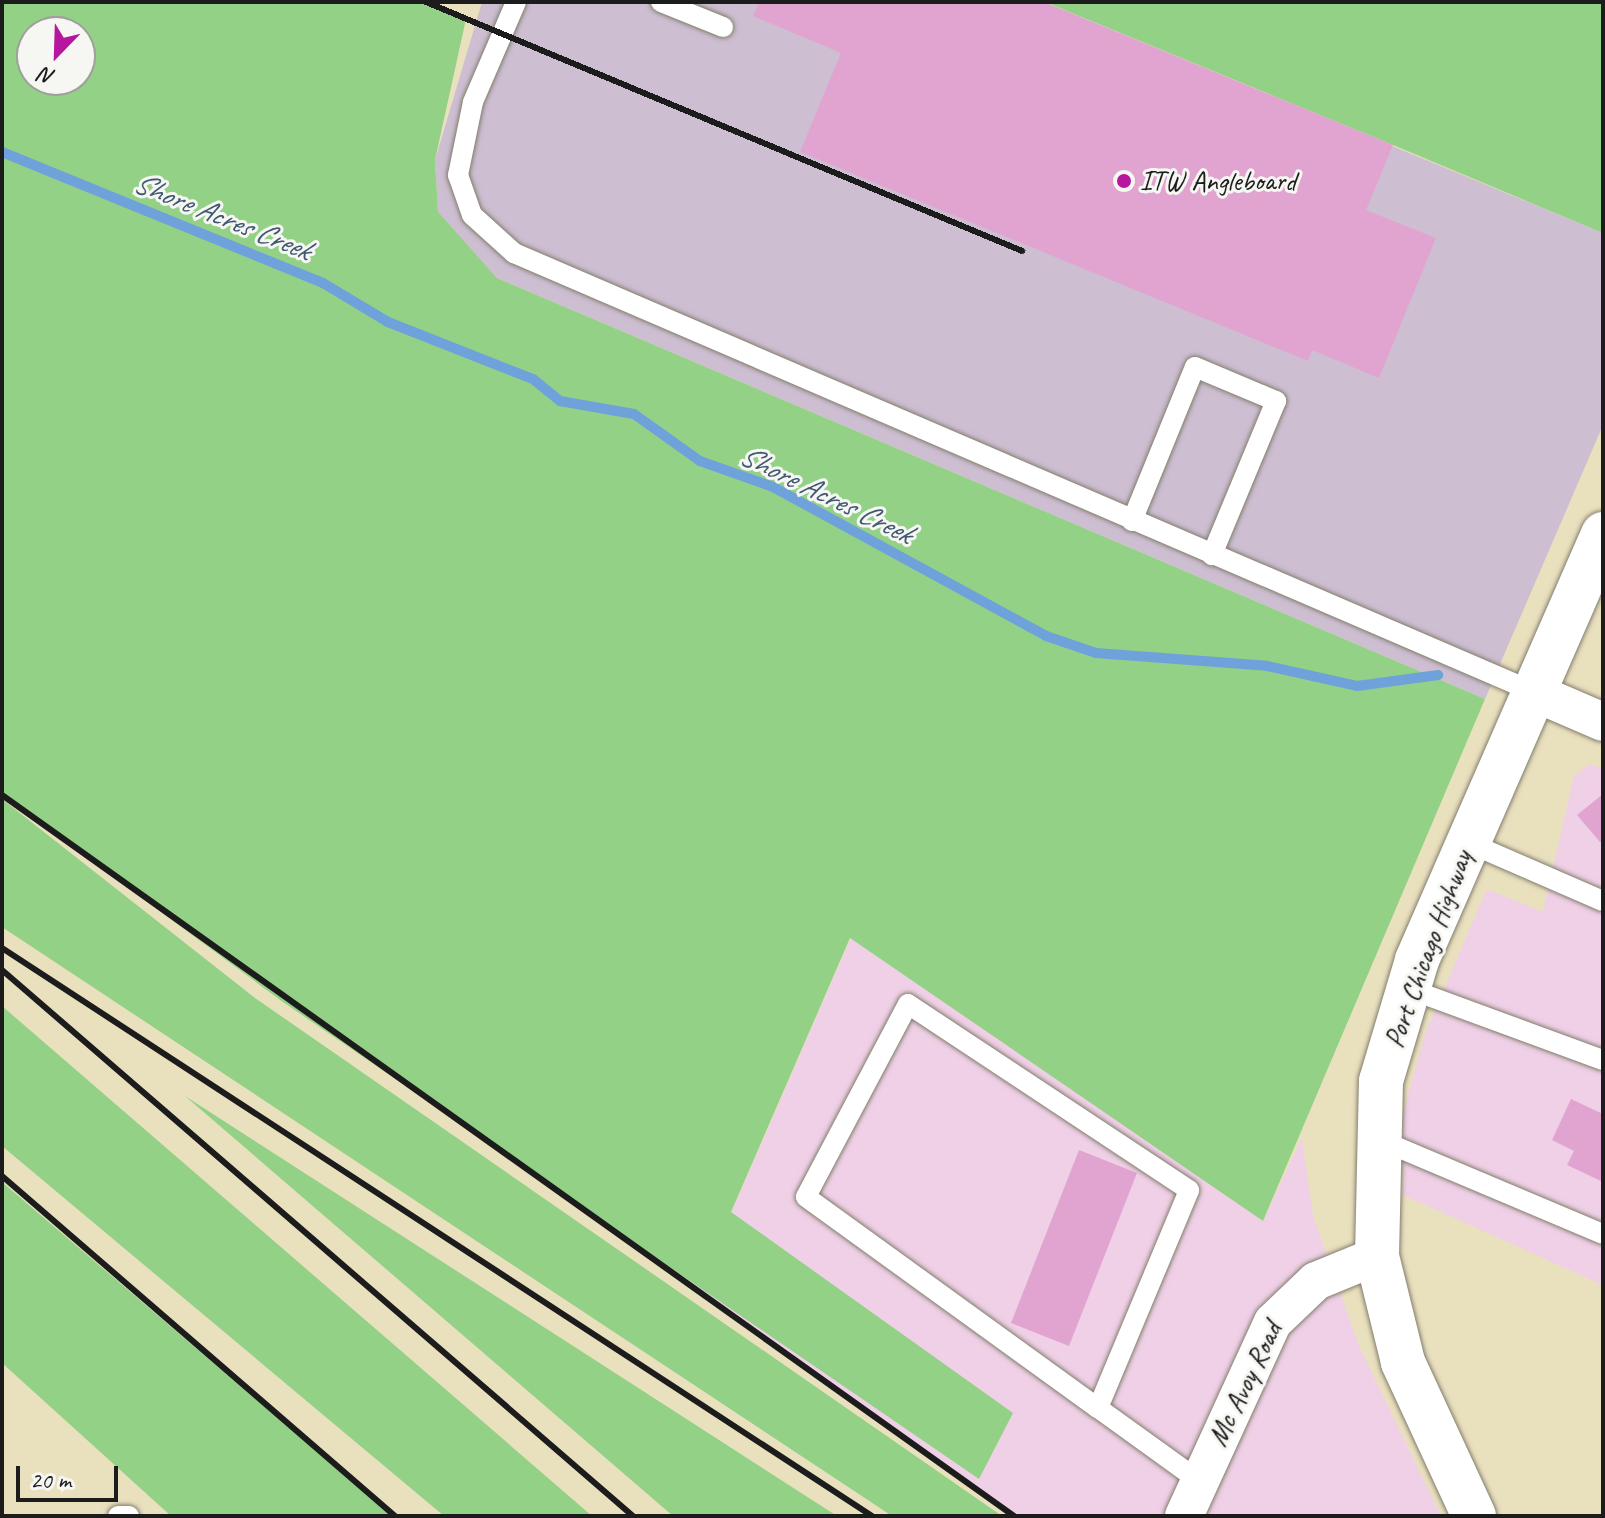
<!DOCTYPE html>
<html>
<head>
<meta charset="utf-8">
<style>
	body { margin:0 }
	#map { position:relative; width:1605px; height:1518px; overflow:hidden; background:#e9e0be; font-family:Caveat,sans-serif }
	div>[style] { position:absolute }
	.built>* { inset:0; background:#efd0e6 }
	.industrial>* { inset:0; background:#cdbed2 }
	.green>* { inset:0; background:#93d187 }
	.stream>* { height:10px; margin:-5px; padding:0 5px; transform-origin:5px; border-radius:5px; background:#6fa1da }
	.building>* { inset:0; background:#e1a4d0 }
	.roads { filter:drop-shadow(0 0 2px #827e6d) drop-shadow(0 0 2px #827e6d) }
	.service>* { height:20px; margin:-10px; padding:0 10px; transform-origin:10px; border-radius:10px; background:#fff }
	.minor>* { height:38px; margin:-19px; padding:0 19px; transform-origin:19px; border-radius:19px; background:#fff }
	.tertiary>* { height:44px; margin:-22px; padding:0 22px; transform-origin:22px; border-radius:22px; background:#fff }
	.rail>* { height:6px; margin:-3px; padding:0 3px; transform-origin:3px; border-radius:3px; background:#1c1c1c }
	.dots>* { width:22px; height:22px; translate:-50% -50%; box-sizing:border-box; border:4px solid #f6f6f2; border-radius:50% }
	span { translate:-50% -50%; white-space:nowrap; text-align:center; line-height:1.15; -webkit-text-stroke:6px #f6f6f2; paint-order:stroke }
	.poi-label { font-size:28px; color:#1c1c1c }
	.left { translate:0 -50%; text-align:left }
	.street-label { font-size:28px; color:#1c1c1c }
	.water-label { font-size:30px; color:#415871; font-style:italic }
	.frame { position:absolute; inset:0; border:4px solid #1c1c1c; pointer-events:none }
	.north { position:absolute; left:16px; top:16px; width:80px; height:80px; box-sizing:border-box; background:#f6f6f2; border:2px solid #9f9f9c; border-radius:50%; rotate:203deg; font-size:22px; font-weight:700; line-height:32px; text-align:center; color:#1c1c1c }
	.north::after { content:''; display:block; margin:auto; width:28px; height:36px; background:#b5179e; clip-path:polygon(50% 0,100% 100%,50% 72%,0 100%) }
	.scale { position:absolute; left:16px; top:1466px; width:102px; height:36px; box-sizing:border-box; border:4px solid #1c1c1c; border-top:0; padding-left:10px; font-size:24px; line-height:28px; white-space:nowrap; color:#1c1c1c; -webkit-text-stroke:6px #f6f6f2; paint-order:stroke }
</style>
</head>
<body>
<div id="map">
	<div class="built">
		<i style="clip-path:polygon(1590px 764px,1603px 769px,1603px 1285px,1403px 1195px,1402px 1117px,1425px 1034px,1487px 889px,1543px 912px,1574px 775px)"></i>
		<i style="clip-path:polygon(851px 938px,1263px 1221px,1302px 1138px,1313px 1216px,1359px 1346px,1441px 1516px,1014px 1516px,698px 1289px)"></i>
	</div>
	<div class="industrial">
		<i style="clip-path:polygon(482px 2px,1044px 2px,1603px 233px,1603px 425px,1485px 699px,497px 278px,438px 213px,435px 160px)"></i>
	</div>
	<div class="green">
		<i style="clip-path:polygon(evenodd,2px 2px,426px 2px,466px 19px,435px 160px,438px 212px,497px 278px,1485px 699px,1263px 1221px,850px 938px,731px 1212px,1013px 1413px,979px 1479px,283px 1002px,2px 795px,2px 2px,80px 32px,80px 80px,32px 80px,32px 32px,80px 32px)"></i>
		<i style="clip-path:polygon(1045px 2px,1603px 2px,1603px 233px,1393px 145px)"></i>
		<i style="clip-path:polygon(2px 799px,255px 998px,1002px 1516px,892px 1516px,2px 927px)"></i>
		<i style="clip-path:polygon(2px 1006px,592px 1516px,444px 1516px,2px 1146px)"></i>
		<i style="clip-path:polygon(185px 1096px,837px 1516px,673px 1516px)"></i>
		<i style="clip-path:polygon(2px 1182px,392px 1516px,171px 1516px,2px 1363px)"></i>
	</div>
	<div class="stream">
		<i style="left:2px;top:152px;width:347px;rotate:22.2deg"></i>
		<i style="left:323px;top:283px;width:76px;rotate:31deg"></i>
		<i style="left:388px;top:322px;width:156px;rotate:21.5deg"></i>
		<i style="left:533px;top:379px;width:35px;rotate:39deg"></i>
		<i style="left:560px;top:401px;width:75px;rotate:10deg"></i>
		<i style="left:634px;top:414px;width:81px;rotate:35.5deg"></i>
		<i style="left:700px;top:461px;width:77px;rotate:19.6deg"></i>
		<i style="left:773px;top:487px;width:311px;rotate:28.6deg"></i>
		<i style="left:1046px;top:636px;width:53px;rotate:18.8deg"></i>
		<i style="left:1096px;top:653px;width:171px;rotate:4.3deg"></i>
		<i style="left:1267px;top:666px;width:92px;rotate:12.5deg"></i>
		<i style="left:1357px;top:686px;width:82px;rotate:-7.7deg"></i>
	</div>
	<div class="building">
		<i style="clip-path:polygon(759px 2px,1044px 2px,1393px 145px,1366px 210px,1436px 238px,1379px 378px,1312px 350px,1308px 361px,800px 152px,841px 53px,753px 16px)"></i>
		<i style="clip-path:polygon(1603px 794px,1603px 840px,1600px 842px,1577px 815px)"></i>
		<i style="clip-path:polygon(1571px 1099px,1603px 1114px,1603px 1182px,1567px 1165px,1574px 1151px,1552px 1140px)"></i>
		<i style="clip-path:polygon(1079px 1150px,1137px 1173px,1069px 1346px,1011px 1323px)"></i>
	</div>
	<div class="roads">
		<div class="service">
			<i style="left:516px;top:2px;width:109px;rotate:113.3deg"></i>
			<i style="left:473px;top:102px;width:75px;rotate:101.6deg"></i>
			<i style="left:458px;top:175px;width:42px;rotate:70.7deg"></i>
			<i style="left:472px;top:215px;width:57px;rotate:42.1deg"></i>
			<i style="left:514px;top:253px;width:1113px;rotate:23.29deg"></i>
			<i style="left:661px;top:2px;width:67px;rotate:22deg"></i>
			<i style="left:1132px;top:521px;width:166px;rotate:-67.8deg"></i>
			<i style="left:1195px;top:367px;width:88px;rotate:22.8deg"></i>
			<i style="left:1276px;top:401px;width:167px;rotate:112.6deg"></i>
			<i style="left:1467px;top:842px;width:148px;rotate:23.5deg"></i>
			<i style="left:1407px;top:988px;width:209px;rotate:20.2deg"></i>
			<i style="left:1378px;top:1139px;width:244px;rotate:22.9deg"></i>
			<i style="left:1098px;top:1408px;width:236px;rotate:-67.3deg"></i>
			<i style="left:1189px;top:1190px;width:337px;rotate:-146.5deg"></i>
			<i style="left:908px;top:1004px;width:218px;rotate:117.9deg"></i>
			<i style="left:806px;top:1197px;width:360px;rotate:35.9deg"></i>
			<i style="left:1098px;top:1408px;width:123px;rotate:35.8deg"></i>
			<i style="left:118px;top:1516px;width:11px"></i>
		</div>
		<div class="minor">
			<i style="left:1536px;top:693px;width:73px;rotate:23.4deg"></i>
			<i style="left:1184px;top:1516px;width:213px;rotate:-65.4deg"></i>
			<i style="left:1273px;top:1322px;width:59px;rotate:-43.6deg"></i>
			<i style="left:1316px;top:1281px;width:66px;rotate:-22.3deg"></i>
		</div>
		<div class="tertiary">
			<i style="left:1474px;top:1516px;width:170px;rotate:-114.8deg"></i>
			<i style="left:1403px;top:1362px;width:109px;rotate:-103.8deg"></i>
			<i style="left:1377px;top:1256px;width:175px;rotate:-88.7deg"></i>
			<i style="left:1381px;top:1081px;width:126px;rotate:-73.4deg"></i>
			<i style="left:1417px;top:960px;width:465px;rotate:-66.4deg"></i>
		</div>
	</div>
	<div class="rail">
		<i style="left:426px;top:2px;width:646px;rotate:22.67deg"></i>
		<i style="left:2px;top:795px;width:1243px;rotate:35.47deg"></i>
		<i style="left:2px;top:948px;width:1039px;rotate:33.14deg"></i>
		<i style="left:2px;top:970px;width:834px;rotate:40.87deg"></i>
		<i style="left:2px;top:1176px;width:520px;rotate:40.86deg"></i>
	</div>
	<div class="dots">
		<i style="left:1124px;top:181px;background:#b5179e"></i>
	</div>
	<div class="poi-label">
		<span class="left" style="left:1140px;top:181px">ITW Angleboard</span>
	</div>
	<div class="street-label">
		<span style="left:1428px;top:949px;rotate:-70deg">Port Chicago Highway</span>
		<span style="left:1245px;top:1384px;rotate:-64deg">Mc Avoy Road</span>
	</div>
	<div class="water-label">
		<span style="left:222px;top:216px;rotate:22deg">Shore Acres Creek</span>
		<span style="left:826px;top:494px;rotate:26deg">Shore Acres Creek</span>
	</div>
	<div class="frame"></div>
	<div class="north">N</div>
	<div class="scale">20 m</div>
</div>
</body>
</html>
